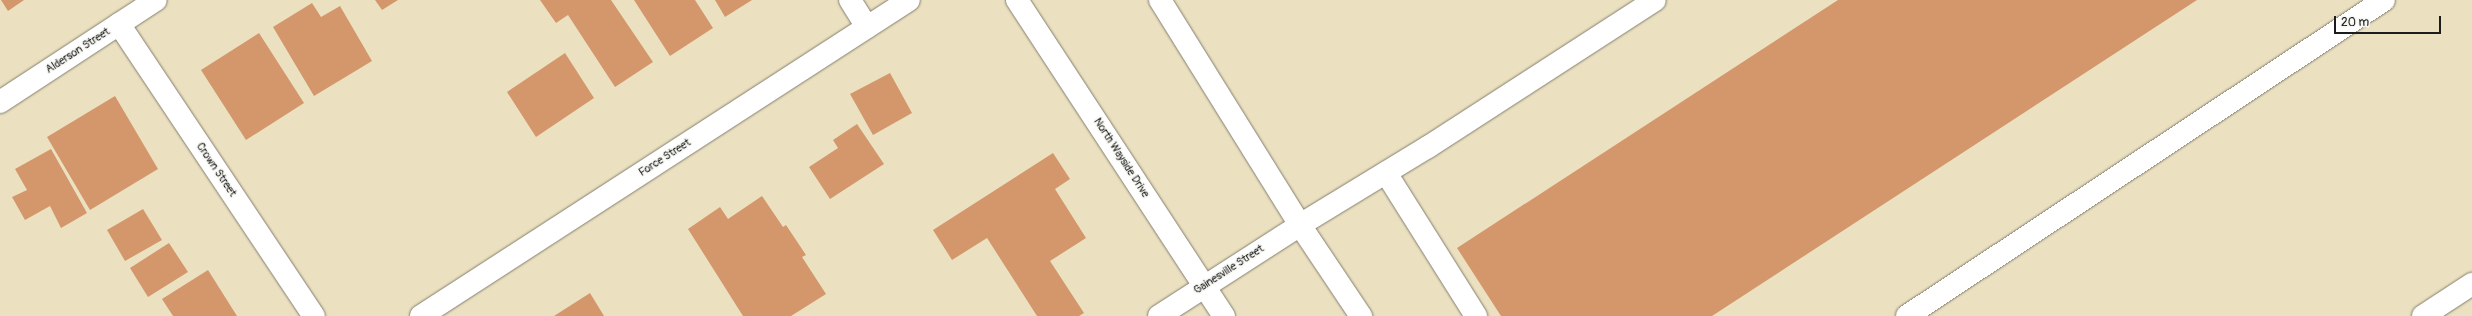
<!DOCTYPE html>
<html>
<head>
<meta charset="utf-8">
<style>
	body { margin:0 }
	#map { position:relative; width:2472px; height:316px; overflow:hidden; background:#ebe1c1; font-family:Pangolin,sans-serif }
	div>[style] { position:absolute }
	.building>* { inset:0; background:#d3976b }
	.roads { filter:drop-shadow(0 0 1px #847e6e) drop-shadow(0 0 1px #847e6e) }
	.minor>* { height:22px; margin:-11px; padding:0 11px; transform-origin:11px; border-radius:11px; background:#fff }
	.major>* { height:22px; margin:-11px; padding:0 11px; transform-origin:11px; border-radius:11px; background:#fff }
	span { translate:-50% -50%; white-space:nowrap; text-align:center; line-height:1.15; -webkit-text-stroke:3px #f6f6f2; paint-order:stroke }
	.street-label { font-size:11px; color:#1c1c1c }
	.scale { position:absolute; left:2334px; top:16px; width:107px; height:18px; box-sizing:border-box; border:2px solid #1c1c1c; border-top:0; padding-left:5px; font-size:12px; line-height:14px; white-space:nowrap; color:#1c1c1c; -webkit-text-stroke:3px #f6f6f2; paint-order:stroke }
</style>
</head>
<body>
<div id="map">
	<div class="building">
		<i style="clip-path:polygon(1px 0,24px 0,8px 11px)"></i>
		<i style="clip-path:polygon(375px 0,398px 0,382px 10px)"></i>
		<i style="clip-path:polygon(540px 0,611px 0,653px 62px,615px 87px,568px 15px,556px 23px)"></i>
		<i style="clip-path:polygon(634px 0,695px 0,713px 28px,670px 56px)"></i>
		<i style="clip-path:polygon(715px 0,752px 0,725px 17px)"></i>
		<i style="clip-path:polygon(1838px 0,2197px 0,1712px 316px,1501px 316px,1457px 248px)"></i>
		<i style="clip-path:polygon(312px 3px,321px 17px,340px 6px,372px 61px,314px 96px,273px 27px)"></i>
		<i style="clip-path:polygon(259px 33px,304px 103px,246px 140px,201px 70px)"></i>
		<i style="clip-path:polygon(565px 53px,594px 98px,536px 137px,507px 92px)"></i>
		<i style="clip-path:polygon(890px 73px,912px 113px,873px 135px,850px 94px)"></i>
		<i style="clip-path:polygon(115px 96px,158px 169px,90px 210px,47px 137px)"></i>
		<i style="clip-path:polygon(857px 124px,884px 164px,830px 199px,809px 167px,838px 148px,833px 140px)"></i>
		<i style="clip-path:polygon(51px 149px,87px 213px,61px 228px,50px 206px,25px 220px,12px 197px,27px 190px,15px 169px)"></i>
		<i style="clip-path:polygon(1053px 153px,1070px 179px,1055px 189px,1086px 238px,1050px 261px,1084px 313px,1079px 316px,1037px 316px,987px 238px,952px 260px,933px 230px)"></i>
		<i style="clip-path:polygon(762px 196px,783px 227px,786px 225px,806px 255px,802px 257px,826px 294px,791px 316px,743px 316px,688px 229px,720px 207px,728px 219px)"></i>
		<i style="clip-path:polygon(143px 209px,162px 240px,125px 261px,107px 230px)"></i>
		<i style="clip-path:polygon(169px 243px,188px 272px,148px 297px,130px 268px)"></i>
		<i style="clip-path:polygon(208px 270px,237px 316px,173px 316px,162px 299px)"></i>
		<i style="clip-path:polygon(590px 293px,604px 316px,554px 316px)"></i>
	</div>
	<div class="roads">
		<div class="minor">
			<i style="left:850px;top:0;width:32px;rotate:58deg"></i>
			<i style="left:119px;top:24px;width:351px;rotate:56.3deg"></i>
			<i style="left:0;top:102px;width:186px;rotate:-33.2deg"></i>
			<i style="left:1386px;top:173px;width:169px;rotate:57.8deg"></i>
			<i style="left:421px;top:316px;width:581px;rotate:-32.92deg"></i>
			<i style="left:1159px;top:316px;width:168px;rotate:-32.8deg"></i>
			<i style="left:1300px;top:225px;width:150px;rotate:-31.4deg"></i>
			<i style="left:1428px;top:147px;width:270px;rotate:-32.9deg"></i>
			<i style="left:1907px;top:316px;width:572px;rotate:-33.52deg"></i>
			<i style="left:2423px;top:316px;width:59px;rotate:-33.1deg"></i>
		</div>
		<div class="major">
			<i style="left:1017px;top:0;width:378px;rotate:56.8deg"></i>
			<i style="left:1160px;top:0;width:265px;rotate:58.1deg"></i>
			<i style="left:1300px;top:225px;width:110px;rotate:56.2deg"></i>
		</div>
	</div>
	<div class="street-label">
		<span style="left:78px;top:51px;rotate:-33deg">Alderson Street</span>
		<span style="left:665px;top:158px;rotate:-33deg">Force Street</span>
		<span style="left:1121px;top:158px;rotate:57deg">North Wayside Drive</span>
		<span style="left:216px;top:170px;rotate:56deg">Crown Street</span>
		<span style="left:1229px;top:270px;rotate:-33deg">Gainesville Street</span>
	</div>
	<div class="scale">20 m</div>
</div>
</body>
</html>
